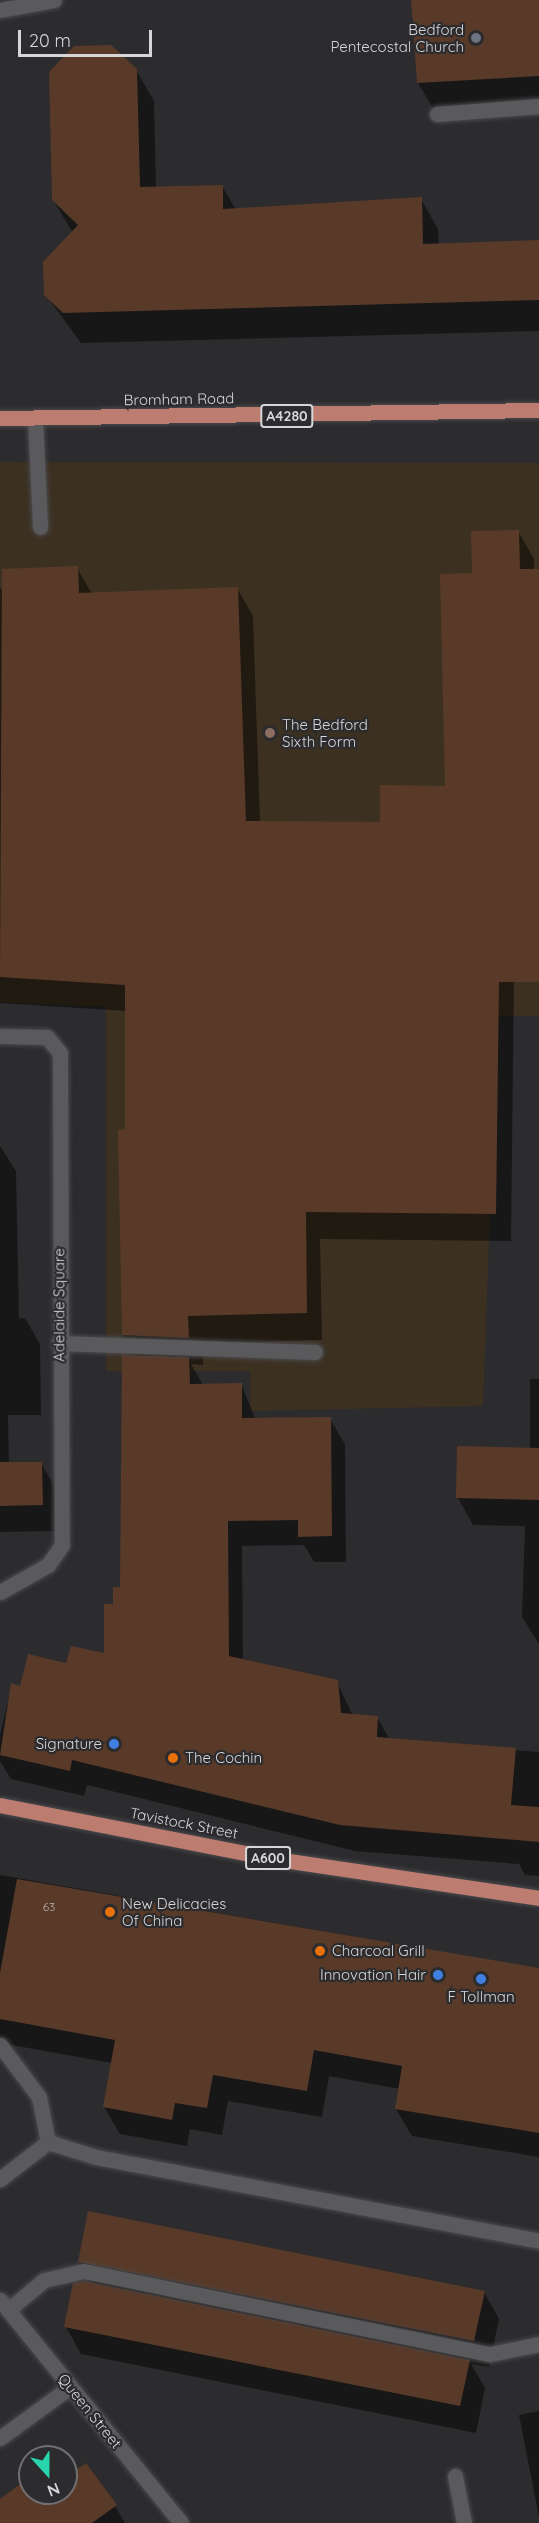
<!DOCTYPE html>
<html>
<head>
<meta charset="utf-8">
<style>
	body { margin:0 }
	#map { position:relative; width:539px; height:2523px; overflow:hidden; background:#2c2b2e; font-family:Quicksand,sans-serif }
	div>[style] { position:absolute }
	.education>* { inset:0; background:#3c3121 }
	.shadow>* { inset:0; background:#0007 }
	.building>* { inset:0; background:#593a29 }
	.roads { filter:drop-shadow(0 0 2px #4a494c) drop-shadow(0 0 2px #4a494c) }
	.minor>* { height:15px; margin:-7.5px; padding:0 7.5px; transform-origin:7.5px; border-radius:7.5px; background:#5a595c }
	.major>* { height:15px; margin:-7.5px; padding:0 7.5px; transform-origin:7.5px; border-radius:7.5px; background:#bc7c70 }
	.dots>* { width:16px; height:16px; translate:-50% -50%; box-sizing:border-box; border:3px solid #2c2b2e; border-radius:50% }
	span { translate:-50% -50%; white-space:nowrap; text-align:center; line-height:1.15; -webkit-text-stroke:4.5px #2c2b2e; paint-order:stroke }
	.number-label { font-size:12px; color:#b7aeac }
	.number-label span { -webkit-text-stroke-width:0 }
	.shield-label span { padding:2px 4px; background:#2c2b2e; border:2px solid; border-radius:4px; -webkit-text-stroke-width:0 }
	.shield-label { font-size:14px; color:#d6d5d7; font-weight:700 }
	.poi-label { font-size:15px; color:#d6d5d7 }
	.right { translate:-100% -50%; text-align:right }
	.left { translate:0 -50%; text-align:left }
	.street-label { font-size:15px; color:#d6d5d7 }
	.north { position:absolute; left:18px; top:2445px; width:60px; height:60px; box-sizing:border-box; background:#2c2b2e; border:2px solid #706f72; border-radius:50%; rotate:159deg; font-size:16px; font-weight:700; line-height:24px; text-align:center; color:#d6d5d7 }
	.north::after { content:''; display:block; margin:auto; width:21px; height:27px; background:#28d5ad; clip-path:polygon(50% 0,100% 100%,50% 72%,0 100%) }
	.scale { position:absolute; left:18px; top:30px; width:134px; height:27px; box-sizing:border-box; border:3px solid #d6d5d7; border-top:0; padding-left:8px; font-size:18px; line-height:21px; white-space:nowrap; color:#d6d5d7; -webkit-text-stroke:4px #2c2b2e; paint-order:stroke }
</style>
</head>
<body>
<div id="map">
	<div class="education">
		<i style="clip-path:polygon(0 462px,539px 463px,539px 1016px,497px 1016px,483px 1406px,250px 1411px,250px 1371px,106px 1371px,106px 1007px,0 1002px)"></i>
	</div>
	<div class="shadow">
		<i style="clip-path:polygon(413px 0,539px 0,539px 104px,434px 110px,418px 83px)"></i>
		<i style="clip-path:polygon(136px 70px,154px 101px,156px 188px,222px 186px,236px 210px,421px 199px,438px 229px,439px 246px,539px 242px,539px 331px,81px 343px,46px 295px,73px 233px,53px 200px)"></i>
		<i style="clip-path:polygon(518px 531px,534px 559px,534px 571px,539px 570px,539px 888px,515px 888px,511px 1241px,320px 1239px,322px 1340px,203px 1343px,203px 1365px,191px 1364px,203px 1385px,241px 1384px,256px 1420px,330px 1419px,345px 1444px,346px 1562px,314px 1562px,304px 1545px,242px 1546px,243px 1661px,337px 1682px,353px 1716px,377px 1717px,390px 1740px,539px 1752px,539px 1876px,525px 1875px,519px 1864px,355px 1851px,87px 1785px,84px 1796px,11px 1779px,0 1761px,0 1735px,12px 1685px,21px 1688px,68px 1665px,105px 1655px,122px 1589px,136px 1357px,123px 1335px,127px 1011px,0 1003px,0 589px,77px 568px,92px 594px,237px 588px,253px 616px,260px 823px,381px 824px,447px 788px,473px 575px)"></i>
		<i style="clip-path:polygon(0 1146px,16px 1171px,19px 1318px,25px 1318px,40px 1344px,41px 1415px,8px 1415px,9px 1464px,41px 1463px,56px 1489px,57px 1531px,0 1532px)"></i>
		<i style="clip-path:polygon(530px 1379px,539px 1379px,539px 1644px,522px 1617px,525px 1526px,473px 1525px,458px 1498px,459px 1448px,530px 1449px)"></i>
		<i style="clip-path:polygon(0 1875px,539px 1969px,539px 2157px,412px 2136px,396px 2109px,400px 2089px,329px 2076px,322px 2117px,228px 2101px,222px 2135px,190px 2129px,187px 2146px,120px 2134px,104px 2107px,112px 2063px,0 2043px)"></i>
		<i style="clip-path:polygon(79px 2262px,484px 2292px,499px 2319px,489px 2367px,471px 2364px,485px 2388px,476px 2433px,81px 2354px,66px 2327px,92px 2284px)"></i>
		<i style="clip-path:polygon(539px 2411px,539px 2517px,519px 2415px)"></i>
		<i style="clip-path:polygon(66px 2479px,115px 2506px,125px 2523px,0 2523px,0 2500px,35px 2501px,46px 2493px,66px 2493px)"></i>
	</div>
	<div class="building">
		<i style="clip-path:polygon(411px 0,539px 0,539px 76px,417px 83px)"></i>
		<i style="clip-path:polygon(111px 45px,137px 69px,140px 187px,223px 185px,223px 209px,422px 197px,423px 244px,539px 240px,539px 300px,63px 313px,44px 295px,43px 262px,78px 225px,52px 200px,49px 72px,74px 46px)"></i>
		<i style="clip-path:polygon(519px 530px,520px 569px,539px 569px,539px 982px,499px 982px,496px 1214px,306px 1212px,307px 1313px,188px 1316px,189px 1338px,122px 1335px,118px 1130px,125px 1129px,125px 985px,0 977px,2px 569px,78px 566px,79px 593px,238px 587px,246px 821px,380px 822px,380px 785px,445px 786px,440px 574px,472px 573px,471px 531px)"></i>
		<i style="clip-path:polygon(122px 1355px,189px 1357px,190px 1384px,242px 1383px,242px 1418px,331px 1417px,332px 1536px,298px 1537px,298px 1520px,228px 1521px,229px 1656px,338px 1680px,341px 1713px,378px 1716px,377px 1737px,516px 1748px,511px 1805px,539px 1807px,539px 1842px,340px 1825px,72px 1760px,70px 1771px,0 1755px,11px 1683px,20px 1686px,28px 1654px,66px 1663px,71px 1646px,104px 1653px,104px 1604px,113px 1604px,113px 1587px,120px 1587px)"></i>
		<i style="clip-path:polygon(457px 1446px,539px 1448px,539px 1500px,456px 1498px)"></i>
		<i style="clip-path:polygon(0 1462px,42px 1462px,43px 1505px,0 1506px)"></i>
		<i style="clip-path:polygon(17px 1879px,539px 1968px,539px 2133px,395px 2109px,402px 2066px,314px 2050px,307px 2091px,213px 2075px,207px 2108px,175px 2103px,172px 2120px,103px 2107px,115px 2040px,0 2019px,0 1973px)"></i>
		<i style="clip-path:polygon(88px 2211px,485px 2291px,474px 2341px,78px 2262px)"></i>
		<i style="clip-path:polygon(84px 2281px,470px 2360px,460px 2406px,64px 2327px,73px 2283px)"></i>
		<i style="clip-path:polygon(86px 2463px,117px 2505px,92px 2523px,0 2523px,0 2499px,23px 2482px,36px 2499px,66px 2493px,66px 2477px)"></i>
	</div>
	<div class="roads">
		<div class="minor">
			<i style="left:0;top:10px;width:55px;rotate:-10.5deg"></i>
			<i style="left:437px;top:114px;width:102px;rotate:-4.5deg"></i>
			<i style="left:35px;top:419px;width:108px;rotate:87.3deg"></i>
			<i style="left:0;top:1036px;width:47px;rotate:1.2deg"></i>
			<i style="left:47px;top:1037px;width:21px;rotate:51deg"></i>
			<i style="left:60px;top:1053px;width:492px;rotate:89.8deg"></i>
			<i style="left:62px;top:1545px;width:24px;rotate:125deg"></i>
			<i style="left:48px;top:1565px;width:55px;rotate:150.6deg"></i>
			<i style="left:59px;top:1343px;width:256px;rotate:2deg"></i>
			<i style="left:0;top:2045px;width:65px;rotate:53.1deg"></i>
			<i style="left:39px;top:2097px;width:46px;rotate:78.7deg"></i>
			<i style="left:48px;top:2142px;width:61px;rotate:142.4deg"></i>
			<i style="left:48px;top:2142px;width:50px;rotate:17.4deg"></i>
			<i style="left:96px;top:2157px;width:451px;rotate:10.7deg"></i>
			<i style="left:0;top:2300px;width:287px;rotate:50.9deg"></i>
			<i style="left:8px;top:2310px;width:47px;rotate:-39.8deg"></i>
			<i style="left:44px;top:2280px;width:41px;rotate:-12.7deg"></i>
			<i style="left:84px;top:2271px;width:414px;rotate:11.6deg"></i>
			<i style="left:490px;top:2354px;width:50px;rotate:-11.5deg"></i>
			<i style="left:0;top:2438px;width:87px;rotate:-36.1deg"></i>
			<i style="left:455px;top:2476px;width:48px;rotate:79.2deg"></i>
		</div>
		<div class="major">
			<i style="left:0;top:418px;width:539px;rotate:-0.85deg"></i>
			<i style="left:0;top:1805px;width:274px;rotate:11.1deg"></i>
			<i style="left:269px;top:1858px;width:273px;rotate:8.4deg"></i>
		</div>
	</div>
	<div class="dots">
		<i style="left:476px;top:38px;background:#6b7280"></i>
		<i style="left:270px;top:733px;background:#8d6e63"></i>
		<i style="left:114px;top:1744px;background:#3f7fe0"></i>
		<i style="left:173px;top:1758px;background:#e8710a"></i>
		<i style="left:110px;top:1912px;background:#e8710a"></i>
		<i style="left:320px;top:1951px;background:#e8710a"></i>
		<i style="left:438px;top:1975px;background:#3f7fe0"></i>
		<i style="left:481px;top:1979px;background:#3f7fe0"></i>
	</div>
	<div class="number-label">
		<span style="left:49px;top:1907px">63</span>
	</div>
	<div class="shield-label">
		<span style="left:287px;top:416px">A4280</span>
		<span style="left:268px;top:1858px">A600</span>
	</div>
	<div class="poi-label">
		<span class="right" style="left:464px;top:38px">Bedford<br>Pentecostal Church</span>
		<span class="left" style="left:282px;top:733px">The Bedford<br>Sixth Form</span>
		<span class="right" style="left:102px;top:1744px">Signature</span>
		<span class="left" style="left:185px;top:1758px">The Cochin</span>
		<span class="left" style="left:122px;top:1912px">New Delicacies<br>Of China</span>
		<span class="left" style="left:332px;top:1951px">Charcoal Grill</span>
		<span class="right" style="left:426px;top:1975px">Innovation Hair</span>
		<span style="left:481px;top:1997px">F Tollman</span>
	</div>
	<div class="street-label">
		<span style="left:179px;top:399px;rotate:-1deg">Bromham Road</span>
		<span style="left:59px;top:1305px;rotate:-90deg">Adelaide Square</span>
		<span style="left:184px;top:1823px;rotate:11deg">Tavistock Street</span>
		<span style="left:90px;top:2411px;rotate:51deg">Queen Street</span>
	</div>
	<div class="north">N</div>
	<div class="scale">20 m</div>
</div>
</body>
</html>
